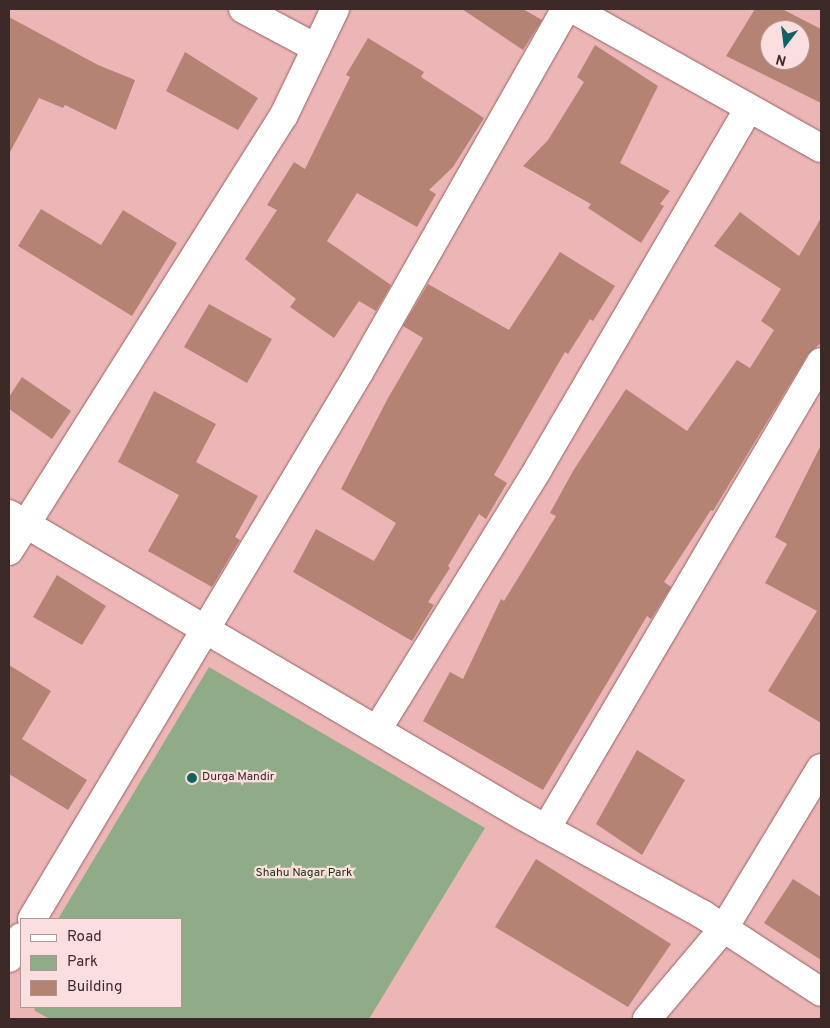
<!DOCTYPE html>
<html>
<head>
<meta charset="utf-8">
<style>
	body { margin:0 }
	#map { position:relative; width:830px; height:1028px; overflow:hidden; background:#edb6b6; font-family:Overpass,sans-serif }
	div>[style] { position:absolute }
	.green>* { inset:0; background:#90ac86 }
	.building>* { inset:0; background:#b48374 }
	.roads { filter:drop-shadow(0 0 1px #926162) drop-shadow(0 0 1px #926162) }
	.street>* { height:28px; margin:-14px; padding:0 14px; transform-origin:14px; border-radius:14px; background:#fff }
	.dots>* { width:14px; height:14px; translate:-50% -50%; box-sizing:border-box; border:2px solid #fbdede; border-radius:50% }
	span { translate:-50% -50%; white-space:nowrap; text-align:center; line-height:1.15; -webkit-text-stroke:4.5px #fbdede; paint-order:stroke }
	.poi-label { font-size:12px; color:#3e2929 }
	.left { translate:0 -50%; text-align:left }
	.park-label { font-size:12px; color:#17340b }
	.frame { position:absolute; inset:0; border:10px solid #3e2929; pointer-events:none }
	.legend { position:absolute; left:20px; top:918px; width:162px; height:90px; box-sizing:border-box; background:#fbdede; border:1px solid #af9696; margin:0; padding:6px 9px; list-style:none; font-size:15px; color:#3e2929 }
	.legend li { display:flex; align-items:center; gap:10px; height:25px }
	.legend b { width:25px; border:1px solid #af9696 }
	.north { position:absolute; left:760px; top:20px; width:50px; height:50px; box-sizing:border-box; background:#fbdede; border:1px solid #af9696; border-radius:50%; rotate:195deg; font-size:14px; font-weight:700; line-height:20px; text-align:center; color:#3e2929 }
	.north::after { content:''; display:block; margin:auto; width:18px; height:22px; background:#106164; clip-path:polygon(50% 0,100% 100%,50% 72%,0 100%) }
</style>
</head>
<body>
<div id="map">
	<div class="green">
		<i style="clip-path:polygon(209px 667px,485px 828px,369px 1019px,50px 1019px,35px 1011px,34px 1007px,181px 1007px,181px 919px,58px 919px)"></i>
	</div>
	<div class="building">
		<i style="clip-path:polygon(462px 9px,523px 9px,542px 20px,523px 50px)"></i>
		<i style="clip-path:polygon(evenodd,755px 9px,782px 9px,821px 29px,821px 103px,726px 56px,755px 9px,770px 30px,800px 30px,800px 60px,770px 60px,770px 30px)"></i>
		<i style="clip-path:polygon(9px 17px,98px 65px,135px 80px,116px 130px,65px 105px,63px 108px,39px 98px,9px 154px)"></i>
		<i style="clip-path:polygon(368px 38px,424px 72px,421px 77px,484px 118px,453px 167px,429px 190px,436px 194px,417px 227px,357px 193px,327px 241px,391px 285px,376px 311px,359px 301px,334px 338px,290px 307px,296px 299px,245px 259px,277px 210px,267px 205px,294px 162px,305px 169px,350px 77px,346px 75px)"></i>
		<i style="clip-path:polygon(595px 45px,658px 86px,620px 163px,670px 191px,660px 204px,664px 206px,641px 243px,588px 208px,591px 204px,523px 166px,548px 140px,584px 82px,577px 77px)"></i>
		<i style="clip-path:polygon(185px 52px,258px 98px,238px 130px,166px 91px)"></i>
		<i style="clip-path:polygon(41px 209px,101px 245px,123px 210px,177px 243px,132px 316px,18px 246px)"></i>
		<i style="clip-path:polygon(740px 212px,799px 256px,821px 218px,821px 343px,808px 354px,713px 511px,711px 510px,664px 582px,671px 587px,651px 619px,647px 616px,543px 790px,423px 721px,450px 672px,463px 679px,501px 599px,504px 601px,556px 516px,550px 513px,573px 471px,626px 389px,687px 431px,737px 360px,750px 368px,774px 330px,761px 321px,781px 289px,714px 246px)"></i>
		<i style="clip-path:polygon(560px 252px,615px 286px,593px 321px,590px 319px,568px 354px,565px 352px,494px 475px,507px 483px,486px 519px,479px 514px,448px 566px,450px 568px,428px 602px,434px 605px,412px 641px,293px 572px,316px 529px,374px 561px,396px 523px,341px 489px,388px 398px,423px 338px,403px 326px,428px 284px,509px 330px)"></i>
		<i style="clip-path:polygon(209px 304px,272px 339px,247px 383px,184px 347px)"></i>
		<i style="clip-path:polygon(22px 377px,71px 411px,52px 439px,9px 409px,9px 397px)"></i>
		<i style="clip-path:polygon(154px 391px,216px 424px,196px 462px,258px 496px,235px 537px,240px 540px,212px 587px,148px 551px,179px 495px,118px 462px)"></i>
		<i style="clip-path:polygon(821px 445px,821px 723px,768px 691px,817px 611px,765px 583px,787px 544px,775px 537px)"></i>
		<i style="clip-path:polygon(57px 575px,106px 606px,82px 645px,33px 617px)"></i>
		<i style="clip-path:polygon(9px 665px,51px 691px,22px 739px,87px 780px,68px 810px,9px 774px)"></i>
		<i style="clip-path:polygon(637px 750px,685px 780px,642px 855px,596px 824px)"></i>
		<i style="clip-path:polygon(536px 859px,671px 944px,628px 1007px,495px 927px)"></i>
		<i style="clip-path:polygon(793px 879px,821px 897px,821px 960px,764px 923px)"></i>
	</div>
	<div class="roads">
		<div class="street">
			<i style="left:243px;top:9px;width:83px;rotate:28.1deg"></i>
			<i style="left:573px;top:9px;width:284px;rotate:29.3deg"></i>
			<i style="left:9px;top:514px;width:596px;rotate:30.44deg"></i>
			<i style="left:523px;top:816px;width:204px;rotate:28.7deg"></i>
			<i style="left:702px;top:914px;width:142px;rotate:33.2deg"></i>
			<i style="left:9px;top:551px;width:515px;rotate:-57.76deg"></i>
			<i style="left:284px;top:115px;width:118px;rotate:-64.3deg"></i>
			<i style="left:377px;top:730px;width:307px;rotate:-58.3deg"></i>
			<i style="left:538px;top:469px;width:418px;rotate:-59.7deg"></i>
			<i style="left:546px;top:829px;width:542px;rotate:-59.51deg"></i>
			<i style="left:32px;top:919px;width:639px;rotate:-59.1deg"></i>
			<i style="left:360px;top:371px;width:417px;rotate:-60.4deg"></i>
			<i style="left:9px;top:958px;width:24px;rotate:-60deg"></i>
			<i style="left:647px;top:1019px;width:119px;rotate:-49.8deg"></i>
			<i style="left:724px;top:928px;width:187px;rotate:-58.8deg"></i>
		</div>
	</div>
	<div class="dots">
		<i style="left:192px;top:778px;background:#106164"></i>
	</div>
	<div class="poi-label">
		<span class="left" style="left:202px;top:778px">Durga Mandir</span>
	</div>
	<div class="park-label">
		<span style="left:304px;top:874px">Shahu Nagar Park</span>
	</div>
	<div class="frame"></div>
	<ul class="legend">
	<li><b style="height:6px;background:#fff"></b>Road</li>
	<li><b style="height:14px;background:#90ac86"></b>Park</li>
	<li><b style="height:14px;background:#b48374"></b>Building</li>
	</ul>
	<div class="north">N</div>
</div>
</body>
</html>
